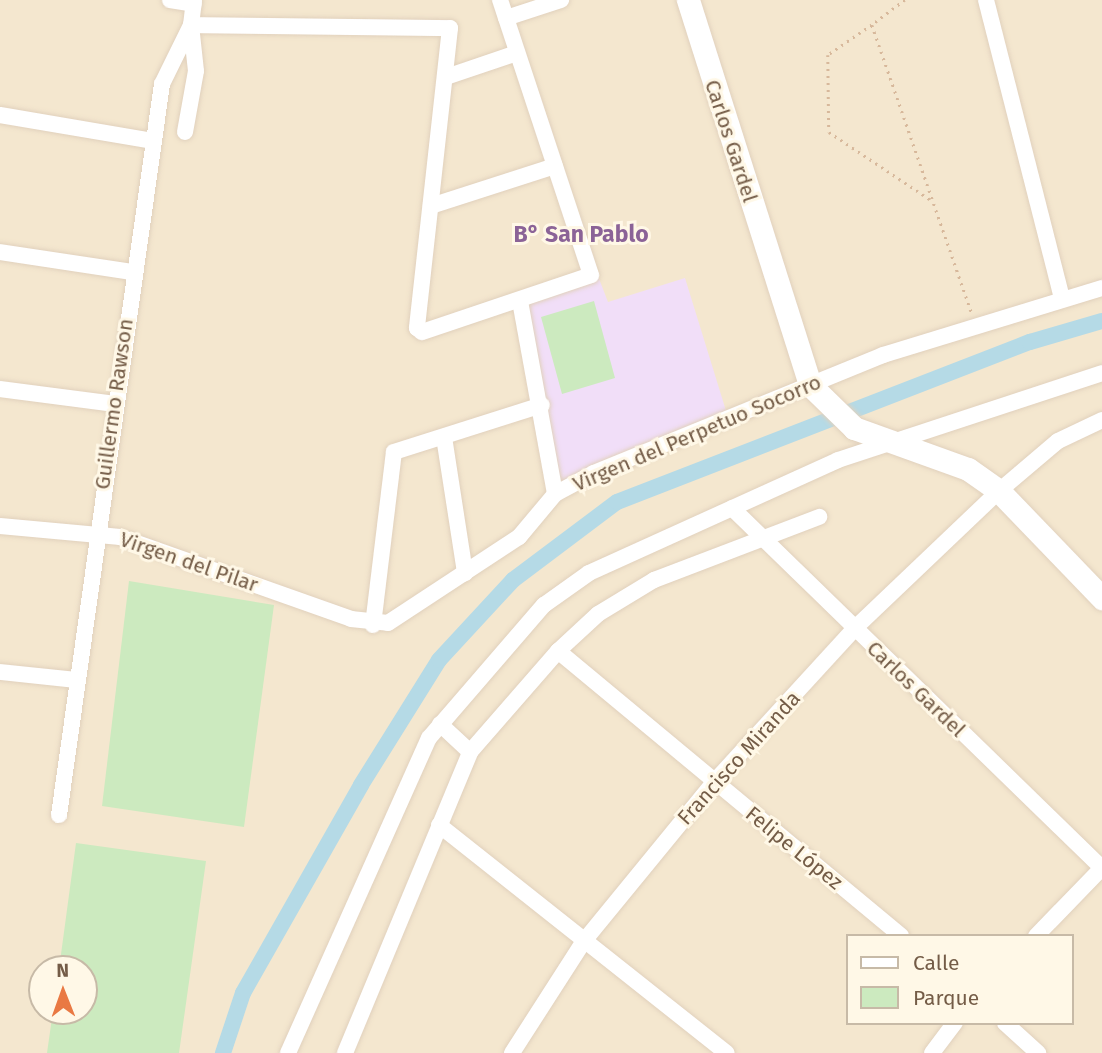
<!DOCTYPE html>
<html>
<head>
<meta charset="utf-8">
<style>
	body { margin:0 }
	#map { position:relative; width:1102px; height:1053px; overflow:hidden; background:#fcf4e1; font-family:"Fira Sans",sans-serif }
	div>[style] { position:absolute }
	.residential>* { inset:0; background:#f4e7cf }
	.education>* { inset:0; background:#f1def8 }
	.green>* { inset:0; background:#cceabf }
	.canal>* { height:16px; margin:-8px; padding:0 8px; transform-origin:8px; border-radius:8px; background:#b5dae6 }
	.path>* { height:2.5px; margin-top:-1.25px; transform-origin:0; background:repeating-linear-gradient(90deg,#d7b89b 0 2px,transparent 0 7px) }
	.roads { filter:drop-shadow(0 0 2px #e1d1bd) drop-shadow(0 0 2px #e1d1bd) }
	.street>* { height:16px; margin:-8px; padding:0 8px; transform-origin:8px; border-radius:8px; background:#fff }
	.secondary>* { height:23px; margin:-11.5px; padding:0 11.5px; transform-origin:11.5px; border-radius:11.5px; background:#fff }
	span { translate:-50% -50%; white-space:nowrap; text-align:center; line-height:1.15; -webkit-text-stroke:6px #fff8e7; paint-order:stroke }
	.street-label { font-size:21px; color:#745c47 }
	.neighbourhood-label { font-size:23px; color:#8b6397; font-weight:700 }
	.legend { position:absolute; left:846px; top:934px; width:228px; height:91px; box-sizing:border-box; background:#fff8e7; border:2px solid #c7baa7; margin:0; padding:9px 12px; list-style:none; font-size:21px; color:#745c47 }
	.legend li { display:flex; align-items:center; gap:14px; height:35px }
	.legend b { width:35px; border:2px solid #c7baa7 }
	.north { position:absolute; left:28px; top:955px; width:70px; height:70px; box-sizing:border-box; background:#fff8e7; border:2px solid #c7baa7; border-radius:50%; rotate:359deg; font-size:19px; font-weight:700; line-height:28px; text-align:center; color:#745c47 }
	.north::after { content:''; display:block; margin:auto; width:24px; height:32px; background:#e97943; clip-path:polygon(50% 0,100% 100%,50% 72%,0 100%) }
</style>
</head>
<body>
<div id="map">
	<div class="residential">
		<i style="clip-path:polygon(evenodd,0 0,1102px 0,1102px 1053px,0 1053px,0 0,848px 936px,1072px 936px,1072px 1023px,848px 1023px,848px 936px,0 0,42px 969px,84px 969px,84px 1011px,42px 1011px,42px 969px)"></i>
	</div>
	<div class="education">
		<i style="clip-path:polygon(598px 276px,608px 302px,685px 278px,727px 414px,560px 487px,523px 304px)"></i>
	</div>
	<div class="green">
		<i style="clip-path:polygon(594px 301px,615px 378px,562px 394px,541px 317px)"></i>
		<i style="clip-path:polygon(129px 581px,274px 605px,244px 827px,102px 806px)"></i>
		<i style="clip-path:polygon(76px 843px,206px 861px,179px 1053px,47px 1053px,53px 1011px,84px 1011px,84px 969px,59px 969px)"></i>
	</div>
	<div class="canal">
		<i style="left:223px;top:1053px;width:63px;rotate:-71.6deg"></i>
		<i style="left:243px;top:993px;width:239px;rotate:-60.4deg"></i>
		<i style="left:361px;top:785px;width:147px;rotate:-58deg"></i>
		<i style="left:439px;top:660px;width:109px;rotate:-47.2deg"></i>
		<i style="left:513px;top:580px;width:130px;rotate:-36.9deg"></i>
		<i style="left:617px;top:502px;width:443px;rotate:-21.2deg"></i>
		<i style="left:1030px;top:342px;width:75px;rotate:-16.3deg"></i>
	</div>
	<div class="path">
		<i style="left:905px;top:0;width:41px;rotate:142.9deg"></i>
		<i style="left:872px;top:25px;width:305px;rotate:70.9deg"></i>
		<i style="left:872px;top:25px;width:53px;rotate:145.7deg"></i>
		<i style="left:828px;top:55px;width:77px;rotate:89.3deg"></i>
		<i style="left:829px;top:132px;width:123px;rotate:33.7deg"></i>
	</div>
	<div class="roads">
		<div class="street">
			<i style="left:170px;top:0;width:24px;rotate:9deg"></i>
			<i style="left:986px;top:0;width:308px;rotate:75.7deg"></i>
			<i style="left:506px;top:18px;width:58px;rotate:-18.1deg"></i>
			<i style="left:449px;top:76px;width:72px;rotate:-18.7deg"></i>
			<i style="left:0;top:115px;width:156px;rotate:9.6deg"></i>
			<i style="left:185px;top:132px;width:62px;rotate:-79.8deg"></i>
			<i style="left:196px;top:71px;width:46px;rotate:-96.2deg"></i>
			<i style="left:191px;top:25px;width:259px;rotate:0.7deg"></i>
			<i style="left:450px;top:28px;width:302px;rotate:96.3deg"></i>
			<i style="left:417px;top:328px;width:6px;rotate:39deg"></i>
			<i style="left:422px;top:332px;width:178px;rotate:-18.6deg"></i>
			<i style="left:591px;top:275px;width:290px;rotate:-108.3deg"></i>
			<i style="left:431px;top:206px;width:130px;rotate:-17.9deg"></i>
			<i style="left:0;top:252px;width:134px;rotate:8.6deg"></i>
			<i style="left:520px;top:301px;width:196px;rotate:79.7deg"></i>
			<i style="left:0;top:389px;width:116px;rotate:7.4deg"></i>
			<i style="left:444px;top:437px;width:138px;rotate:81.2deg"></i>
			<i style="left:732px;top:508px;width:516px;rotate:44.22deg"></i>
			<i style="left:0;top:526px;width:121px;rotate:5.2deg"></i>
			<i style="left:120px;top:537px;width:245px;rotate:19.5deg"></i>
			<i style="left:351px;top:619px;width:37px;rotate:6deg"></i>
			<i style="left:388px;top:623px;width:157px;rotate:-33.3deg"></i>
			<i style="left:519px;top:537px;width:56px;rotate:-50.1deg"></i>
			<i style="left:555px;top:494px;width:44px;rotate:-28.3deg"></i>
			<i style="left:594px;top:473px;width:312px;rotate:-22.2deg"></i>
			<i style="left:883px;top:355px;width:229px;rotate:-17deg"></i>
			<i style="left:373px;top:625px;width:174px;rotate:-83.1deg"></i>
			<i style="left:394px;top:452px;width:155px;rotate:-17.6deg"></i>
			<i style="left:558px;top:651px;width:446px;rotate:39.7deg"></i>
			<i style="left:0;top:672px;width:76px;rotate:6deg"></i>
			<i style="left:440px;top:724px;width:41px;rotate:43deg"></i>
			<i style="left:59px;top:815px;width:738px;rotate:-81.98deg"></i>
			<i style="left:162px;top:84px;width:66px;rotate:-63.8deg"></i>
			<i style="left:191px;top:25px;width:25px;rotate:-83deg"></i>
			<i style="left:439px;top:825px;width:367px;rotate:38.4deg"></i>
			<i style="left:1036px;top:936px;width:95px;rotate:-45.9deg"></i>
			<i style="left:1005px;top:1023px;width:45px;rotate:42.3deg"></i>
			<i style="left:288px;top:1053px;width:345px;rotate:-65.9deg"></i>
			<i style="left:429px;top:738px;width:176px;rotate:-49.2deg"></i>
			<i style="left:544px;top:605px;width:55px;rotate:-35.4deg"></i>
			<i style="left:589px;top:573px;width:273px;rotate:-24.4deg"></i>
			<i style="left:838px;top:460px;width:278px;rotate:-18.2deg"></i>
			<i style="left:345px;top:1053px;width:326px;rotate:-67.4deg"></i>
			<i style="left:470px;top:752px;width:134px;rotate:-48.9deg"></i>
			<i style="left:558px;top:651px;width:54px;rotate:-42.8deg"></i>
			<i style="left:598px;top:614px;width:66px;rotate:-31.3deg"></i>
			<i style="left:654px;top:580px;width:177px;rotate:-20.9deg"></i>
			<i style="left:512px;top:1053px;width:133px;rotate:-57.3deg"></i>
			<i style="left:584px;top:941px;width:205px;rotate:-50.7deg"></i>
			<i style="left:714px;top:782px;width:207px;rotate:-47.5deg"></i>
			<i style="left:854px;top:629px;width:200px;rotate:-43.6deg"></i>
			<i style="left:999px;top:491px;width:77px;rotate:-40.3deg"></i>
			<i style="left:1058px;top:441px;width:49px;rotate:-25.5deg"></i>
			<i style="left:932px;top:1053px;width:38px;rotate:-53deg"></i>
		</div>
		<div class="secondary">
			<i style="left:688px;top:0;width:404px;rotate:72.4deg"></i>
			<i style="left:810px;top:385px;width:62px;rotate:44.3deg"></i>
			<i style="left:854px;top:428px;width:121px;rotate:19.8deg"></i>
			<i style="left:968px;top:469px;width:38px;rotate:35deg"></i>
			<i style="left:999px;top:491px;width:149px;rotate:46.1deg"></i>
		</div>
	</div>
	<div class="street-label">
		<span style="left:731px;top:141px;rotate:72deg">Carlos Gardel</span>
		<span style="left:114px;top:404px;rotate:-82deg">Guillermo Rawson</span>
		<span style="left:697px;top:433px;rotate:-23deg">Virgen del Perpetuo Socorro</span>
		<span style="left:189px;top:562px;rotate:19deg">Virgen del Pilar</span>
		<span style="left:916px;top:689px;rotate:44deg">Carlos Gardel</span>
		<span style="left:739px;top:758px;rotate:-48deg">Francisco Miranda</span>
		<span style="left:794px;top:848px;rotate:39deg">Felipe López</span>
	</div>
	<div class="neighbourhood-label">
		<span style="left:581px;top:234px">B° San Pablo</span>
	</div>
	<ul class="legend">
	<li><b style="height:9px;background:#fff"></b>Calle</li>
	<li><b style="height:19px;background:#cceabf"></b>Parque</li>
	</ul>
	<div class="north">N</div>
</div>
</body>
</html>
